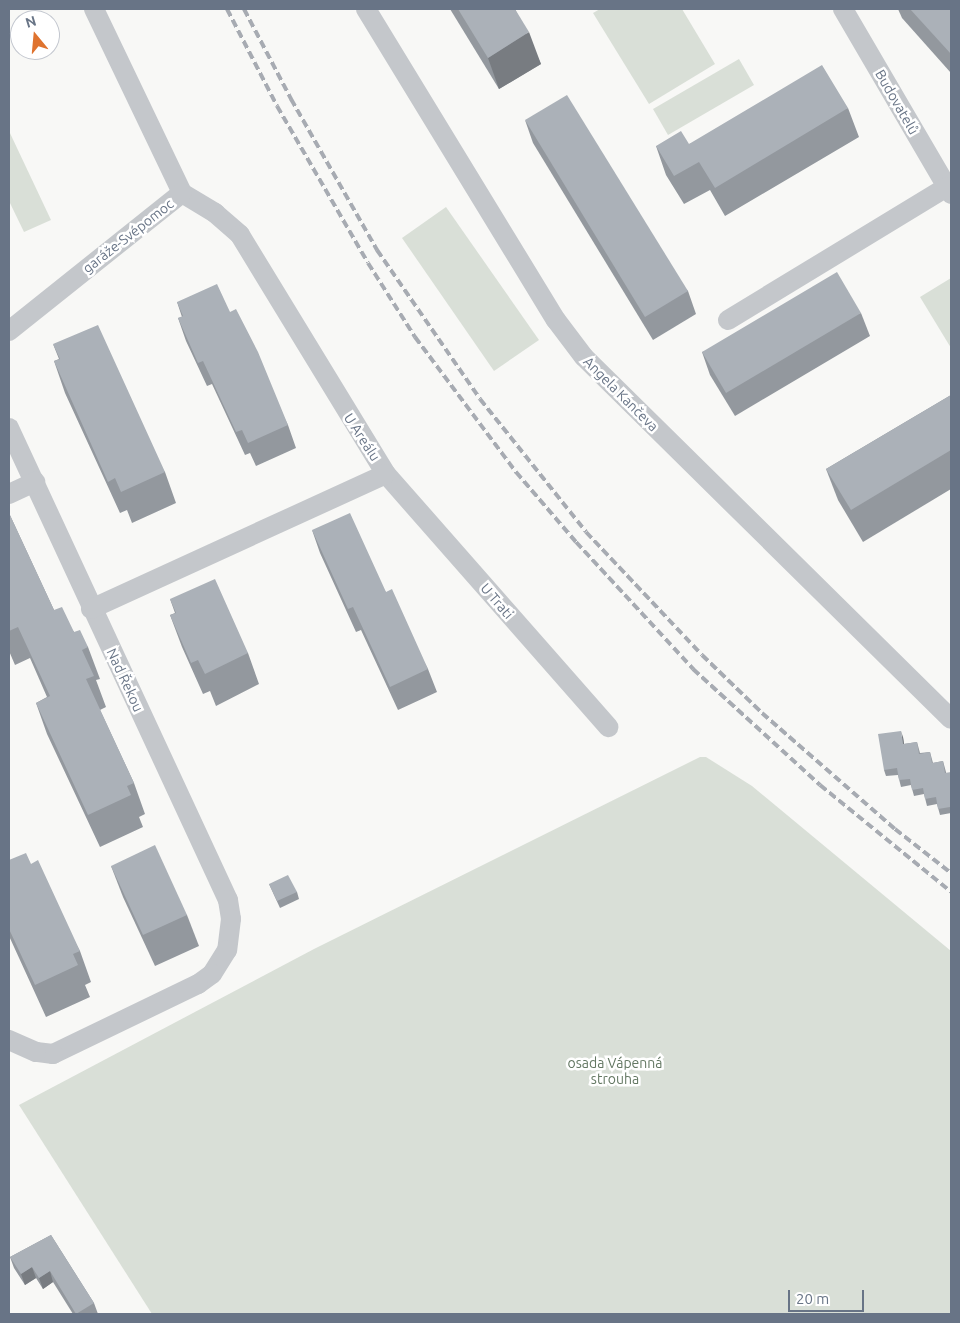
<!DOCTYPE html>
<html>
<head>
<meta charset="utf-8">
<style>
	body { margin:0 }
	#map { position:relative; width:960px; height:1323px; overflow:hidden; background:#f8f8f6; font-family:Ubuntu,sans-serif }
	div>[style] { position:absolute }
	.green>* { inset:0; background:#d9dfd7 }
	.street>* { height:20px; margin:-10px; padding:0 10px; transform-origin:10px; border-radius:10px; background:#c4c7cb }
	.rail>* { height:4px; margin-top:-2px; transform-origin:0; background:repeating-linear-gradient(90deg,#a7abb2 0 8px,transparent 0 12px) }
	.wall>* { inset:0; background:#93989e }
	.shaded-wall>* { inset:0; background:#787c81 }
	.building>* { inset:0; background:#abb1b8 }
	span { translate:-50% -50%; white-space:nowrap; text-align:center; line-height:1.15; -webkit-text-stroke:5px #fff; paint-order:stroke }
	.street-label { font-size:14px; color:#687486 }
	.park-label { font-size:14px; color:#647863 }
	.frame { position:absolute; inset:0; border:10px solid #687486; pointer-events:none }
	.north { position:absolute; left:10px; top:10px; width:50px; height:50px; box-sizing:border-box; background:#fff; border:1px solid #c3c7cf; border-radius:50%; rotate:343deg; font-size:14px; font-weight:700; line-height:20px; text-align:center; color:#687486 }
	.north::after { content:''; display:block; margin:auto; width:18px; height:22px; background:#df732f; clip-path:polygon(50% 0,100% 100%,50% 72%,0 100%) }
	.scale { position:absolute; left:788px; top:1290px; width:76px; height:22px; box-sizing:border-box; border:2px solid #687486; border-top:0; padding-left:6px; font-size:15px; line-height:18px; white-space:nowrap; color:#687486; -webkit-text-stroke:4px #fff; paint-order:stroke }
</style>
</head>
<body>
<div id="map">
	<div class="green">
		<i style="clip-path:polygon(600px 9px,682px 9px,715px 64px,649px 104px,593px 13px)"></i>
		<i style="clip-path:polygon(739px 59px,754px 85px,668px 135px,653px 109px)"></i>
		<i style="clip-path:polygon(9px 131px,51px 220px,24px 232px,9px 201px)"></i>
		<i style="clip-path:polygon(446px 207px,539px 340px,494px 371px,402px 238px)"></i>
		<i style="clip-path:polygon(951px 278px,951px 348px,920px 297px)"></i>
		<i style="clip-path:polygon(700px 757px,706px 757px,752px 786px,951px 951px,951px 1314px,152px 1314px,19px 1105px,314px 949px)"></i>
	</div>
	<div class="street">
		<i style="left:94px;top:9px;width:204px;rotate:64.4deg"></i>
		<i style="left:366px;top:9px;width:364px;rotate:58.6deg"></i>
		<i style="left:556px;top:320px;width:46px;rotate:52.9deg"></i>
		<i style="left:584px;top:357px;width:515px;rotate:44.61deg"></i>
		<i style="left:843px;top:9px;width:214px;rotate:59.7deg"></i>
		<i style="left:182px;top:193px;width:39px;rotate:31deg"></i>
		<i style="left:215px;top:213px;width:33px;rotate:41deg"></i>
		<i style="left:240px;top:235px;width:280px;rotate:58.6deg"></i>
		<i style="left:386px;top:474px;width:337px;rotate:48.7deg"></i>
		<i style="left:728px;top:320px;width:256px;rotate:-31.3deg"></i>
		<i style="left:9px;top:331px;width:221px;rotate:-38.6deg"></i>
		<i style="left:9px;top:428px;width:520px;rotate:65.11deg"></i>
		<i style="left:228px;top:900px;width:19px;rotate:81deg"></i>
		<i style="left:231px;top:919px;width:31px;rotate:97deg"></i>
		<i style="left:227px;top:950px;width:28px;rotate:122deg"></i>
		<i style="left:212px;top:974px;width:17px;rotate:144deg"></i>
		<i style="left:198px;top:984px;width:161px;rotate:154.2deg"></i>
		<i style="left:53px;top:1054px;width:17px;rotate:-173deg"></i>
		<i style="left:36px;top:1052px;width:30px;rotate:-156deg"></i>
		<i style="left:9px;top:494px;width:29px;rotate:-25deg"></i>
		<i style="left:91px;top:609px;width:324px;rotate:-24.6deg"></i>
	</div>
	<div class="rail">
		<i style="left:227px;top:9px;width:109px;rotate:62.7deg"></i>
		<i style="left:277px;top:106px;width:181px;rotate:59.9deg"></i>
		<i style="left:368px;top:263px;width:88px;rotate:57.6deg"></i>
		<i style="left:415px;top:337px;width:169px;rotate:53.2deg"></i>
		<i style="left:516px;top:472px;width:92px;rotate:49.4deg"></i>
		<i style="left:576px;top:542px;width:173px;rotate:47.3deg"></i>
		<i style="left:693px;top:669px;width:172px;rotate:42.4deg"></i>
		<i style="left:820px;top:785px;width:169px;rotate:39.2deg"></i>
		<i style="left:244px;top:9px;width:102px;rotate:62.4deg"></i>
		<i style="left:291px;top:99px;width:174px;rotate:60.3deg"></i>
		<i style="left:377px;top:250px;width:181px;rotate:55.3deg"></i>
		<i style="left:480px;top:399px;width:170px;rotate:51.4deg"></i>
		<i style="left:586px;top:532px;width:169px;rotate:46.7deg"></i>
		<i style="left:702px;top:655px;width:83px;rotate:44deg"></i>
		<i style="left:762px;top:713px;width:176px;rotate:41.1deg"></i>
		<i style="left:895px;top:829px;width:71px;rotate:38.2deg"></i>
	</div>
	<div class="wall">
		<i style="clip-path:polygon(450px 9px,515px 9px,541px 64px,499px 89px)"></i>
		<i style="clip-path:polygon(898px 9px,951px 9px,951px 73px,902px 18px)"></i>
		<i style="clip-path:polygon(848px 108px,859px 137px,725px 216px,710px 190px,684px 204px,666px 175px,656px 146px,689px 144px)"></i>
		<i style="clip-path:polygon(525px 120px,688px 291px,696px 314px,653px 340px,533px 143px)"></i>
		<i style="clip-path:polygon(177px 302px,230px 312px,288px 425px,296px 448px,256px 466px,250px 453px,245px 455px,212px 384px,207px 386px,186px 341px,178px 318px,182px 317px)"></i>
		<i style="clip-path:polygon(861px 313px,870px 336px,735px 416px,710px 375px,702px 352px)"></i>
		<i style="clip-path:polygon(53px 344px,165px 472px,176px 503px,132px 523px,127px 510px,120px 513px,65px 393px,54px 361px,59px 359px)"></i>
		<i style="clip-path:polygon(951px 395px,951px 489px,863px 542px,838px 500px,826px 469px)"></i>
		<i style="clip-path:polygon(9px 513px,54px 610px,88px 647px,100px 679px,96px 680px,106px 707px,100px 710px,134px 783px,145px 814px,139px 817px,143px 827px,100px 847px,47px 734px,36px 703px,47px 697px,30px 658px,15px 665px,9px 651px)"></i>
		<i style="clip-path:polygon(312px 530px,386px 592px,428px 669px,437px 692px,398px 710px,361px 630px,356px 632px,320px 553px)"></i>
		<i style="clip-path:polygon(170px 599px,248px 653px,259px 684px,216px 706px,210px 691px,203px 694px,182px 647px,170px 615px,175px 613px)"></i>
		<i style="clip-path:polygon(903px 737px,904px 744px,917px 742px,920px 753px,930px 752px,933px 763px,943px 761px,946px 772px,951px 813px,940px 815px,937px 804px,927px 806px,924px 794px,914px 796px,911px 785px,901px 787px,898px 775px,886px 776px,884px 770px)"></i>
		<i style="clip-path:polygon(9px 860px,31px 864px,80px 951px,91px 982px,85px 985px,90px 997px,46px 1017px,9px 936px)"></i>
		<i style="clip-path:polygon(111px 866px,187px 915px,199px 946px,155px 966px,123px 897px)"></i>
		<i style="clip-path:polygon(269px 884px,297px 892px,299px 899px,280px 908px)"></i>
		<i style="clip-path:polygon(51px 1235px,94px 1303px,98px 1314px,73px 1314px,53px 1282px,43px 1289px,36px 1278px,25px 1285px,14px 1268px,10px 1257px)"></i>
	</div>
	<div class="shaded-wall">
		<i style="clip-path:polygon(529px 32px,541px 64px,499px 89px,488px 58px)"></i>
		<i style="clip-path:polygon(901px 731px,903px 737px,905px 750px,903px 744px)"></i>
		<i style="clip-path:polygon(32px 1267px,36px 1278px,25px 1285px,21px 1274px)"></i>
		<i style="clip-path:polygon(50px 1271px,53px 1282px,43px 1289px,39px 1278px)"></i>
	</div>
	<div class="building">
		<i style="clip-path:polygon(458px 9px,515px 9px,529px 32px,488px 58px)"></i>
		<i style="clip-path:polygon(910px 9px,951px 9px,951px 54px)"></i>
		<i style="clip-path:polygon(822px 65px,848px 108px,715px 188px,699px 162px,674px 176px,656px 146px,681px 131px,689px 144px)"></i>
		<i style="clip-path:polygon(567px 95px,688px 291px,645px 317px,525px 120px)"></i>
		<i style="clip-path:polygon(837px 272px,861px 313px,726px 393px,702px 352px)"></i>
		<i style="clip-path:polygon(217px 284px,230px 312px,236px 309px,258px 352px,288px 425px,248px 443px,242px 430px,236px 432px,203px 361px,198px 363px,178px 318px,183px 316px,177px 302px)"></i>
		<i style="clip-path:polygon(98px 325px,165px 472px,121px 492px,115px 478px,108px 482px,54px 361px,60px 359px,53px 344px)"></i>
		<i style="clip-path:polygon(951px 395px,951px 450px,851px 510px,826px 469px)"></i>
		<i style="clip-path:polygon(9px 513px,54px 610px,62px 607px,74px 632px,80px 630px,88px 647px,82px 650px,94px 676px,86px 679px,134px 783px,127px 786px,131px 795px,88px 815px,36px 703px,50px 696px,18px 627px,9px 631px)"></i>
		<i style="clip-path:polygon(350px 513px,386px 592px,392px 589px,428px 669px,390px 687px,353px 607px,348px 609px,312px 530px)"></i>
		<i style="clip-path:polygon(215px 579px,248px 653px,205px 674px,198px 660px,191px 663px,170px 615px,176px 613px,170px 599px)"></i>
		<i style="clip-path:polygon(901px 731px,903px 744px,917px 742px,919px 754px,930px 752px,932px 763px,943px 761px,945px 773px,951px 772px,951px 817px,950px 807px,938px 809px,936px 797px,925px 799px,923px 788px,912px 790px,910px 779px,899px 780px,897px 768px,884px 770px,878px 734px)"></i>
		<i style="clip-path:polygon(155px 845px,187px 915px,143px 935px,111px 866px)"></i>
		<i style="clip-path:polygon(26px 853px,31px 864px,38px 860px,80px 951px,73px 954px,78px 965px,35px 985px,9px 929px,9px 860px)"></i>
		<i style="clip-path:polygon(288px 875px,297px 892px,277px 901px,269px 884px)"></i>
		<i style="clip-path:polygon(51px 1235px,94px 1303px,76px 1314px,50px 1271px,39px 1278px,32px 1267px,21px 1274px,10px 1257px)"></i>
	</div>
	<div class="street-label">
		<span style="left:897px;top:102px;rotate:60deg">Budovatelů</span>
		<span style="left:128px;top:236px;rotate:-38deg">garáže-Svépomoc</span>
		<span style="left:621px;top:394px;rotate:45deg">Angela Kančeva</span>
		<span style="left:362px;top:437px;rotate:57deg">U Areálu</span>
		<span style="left:497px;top:601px;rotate:49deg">U Trati</span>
		<span style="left:125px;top:680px;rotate:65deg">Nad Řekou</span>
	</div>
	<div class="park-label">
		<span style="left:615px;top:1071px">osada Vápenná<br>strouha</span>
	</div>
	<div class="frame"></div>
	<div class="north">N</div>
	<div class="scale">20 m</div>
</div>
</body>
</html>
